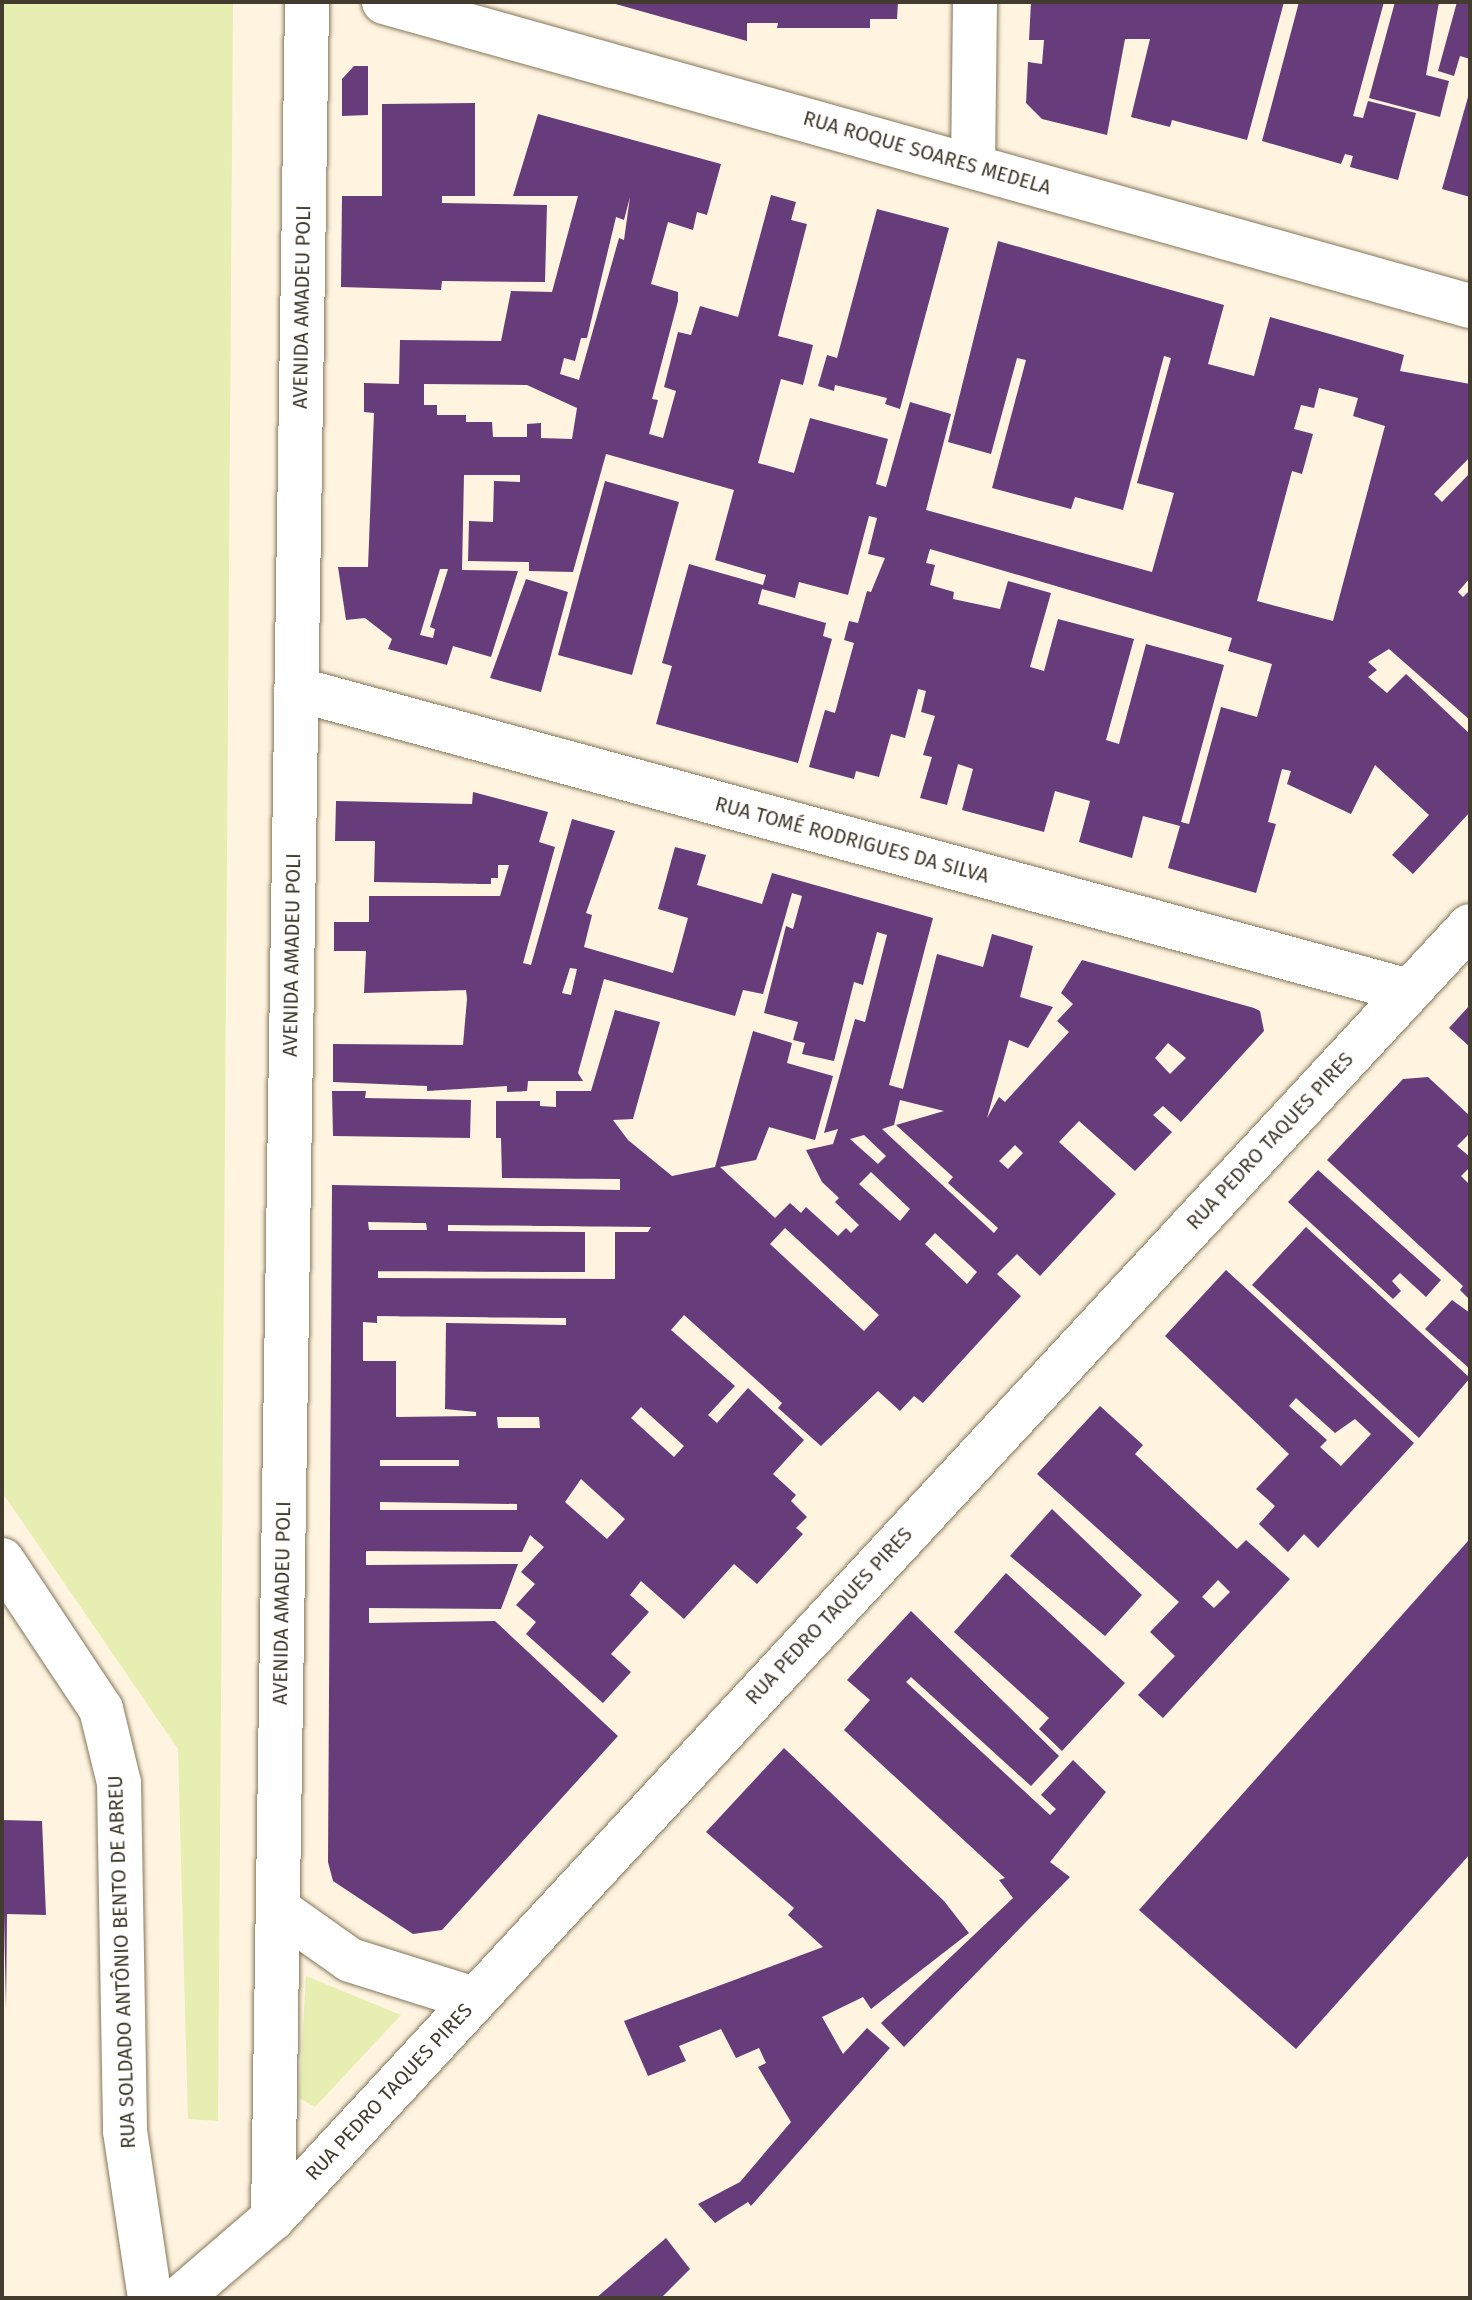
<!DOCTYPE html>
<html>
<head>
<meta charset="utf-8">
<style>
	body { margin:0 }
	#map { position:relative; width:1472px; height:2300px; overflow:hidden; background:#fef4e0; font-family:"Fira Sans",sans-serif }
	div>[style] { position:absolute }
	.green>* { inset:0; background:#e6eeb1 }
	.building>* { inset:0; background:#673c7a }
	.roads { filter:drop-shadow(0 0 2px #857659) drop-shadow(0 0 2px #857659) }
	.minor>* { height:44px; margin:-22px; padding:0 22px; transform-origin:22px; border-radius:22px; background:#fff }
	span { translate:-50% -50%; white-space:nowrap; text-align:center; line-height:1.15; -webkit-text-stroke:8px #fff; paint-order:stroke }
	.street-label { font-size:20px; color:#423b2e }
	.frame { position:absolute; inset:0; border:4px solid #423b2e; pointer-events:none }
</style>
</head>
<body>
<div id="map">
	<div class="green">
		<i style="clip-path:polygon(2px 2px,233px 2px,218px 2121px,188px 2119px,178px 1749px,2px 1492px)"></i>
		<i style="clip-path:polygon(306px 1976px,401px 2015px,315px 2107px,299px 2098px)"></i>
	</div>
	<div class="building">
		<i style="clip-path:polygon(898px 2px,897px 19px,870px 19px,870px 28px,777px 28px,778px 23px,747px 23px,747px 41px,612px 3px)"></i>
		<i style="clip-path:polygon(1031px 2px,1284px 2px,1247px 140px,1172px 120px,1170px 127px,1131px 117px,1150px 39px,1125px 39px,1107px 135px,1042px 119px,1026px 103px,1028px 62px,1042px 64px,1044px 40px,1029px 40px)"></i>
		<i style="clip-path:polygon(1299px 2px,1384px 2px,1353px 116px,1363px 118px,1368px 101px,1416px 113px,1398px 180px,1350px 167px,1353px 156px,1345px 154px,1341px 164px,1262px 141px)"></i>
		<i style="clip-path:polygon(1395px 2px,1439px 2px,1426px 75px,1449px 81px,1440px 117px,1369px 98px)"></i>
		<i style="clip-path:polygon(1457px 2px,1470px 2px,1470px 59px,1460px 56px,1454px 76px,1438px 71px)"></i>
		<i style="clip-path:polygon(354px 66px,368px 66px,368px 115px,342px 116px,342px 79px)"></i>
		<i style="clip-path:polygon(1470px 90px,1470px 197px,1442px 189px)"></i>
		<i style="clip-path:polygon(475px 103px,475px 196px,442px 196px,442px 203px,547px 205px,545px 282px,442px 281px,441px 290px,341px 287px,342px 196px,382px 196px,382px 104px)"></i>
		<i style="clip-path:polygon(evenodd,538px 114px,721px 164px,707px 215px,697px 212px,693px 230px,668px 222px,651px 284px,678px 292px,678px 301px,652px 399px,658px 400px,649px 434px,663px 438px,676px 391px,664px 387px,678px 332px,691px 335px,700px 306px,738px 317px,771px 195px,796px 202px,791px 220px,807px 224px,778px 336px,813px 345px,803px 385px,781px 379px,758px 463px,794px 473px,810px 418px,888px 439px,876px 484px,886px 487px,910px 402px,951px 414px,926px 510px,1152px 572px,1174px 493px,1137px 483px,1171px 358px,1164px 356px,1123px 510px,1075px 497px,1071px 509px,992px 488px,1026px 360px,1017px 358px,991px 454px,948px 442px,998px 241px,1224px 305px,1208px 364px,1254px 376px,1270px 317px,1404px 355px,1400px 371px,1470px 384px,1470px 457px,1434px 494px,1442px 502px,1470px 473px,1470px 578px,1458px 592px,1463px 597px,1470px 590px,1470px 720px,1389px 649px,1368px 662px,1377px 670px,1368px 677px,1387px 693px,1406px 674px,1470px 734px,1470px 812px,1413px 874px,1392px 855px,1429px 815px,1375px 765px,1351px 814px,1287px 784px,1291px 771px,1282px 769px,1268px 822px,1276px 824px,1256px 893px,1168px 868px,1180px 826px,1143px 816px,1132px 858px,1079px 842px,1090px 801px,1055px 791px,1044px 832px,962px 810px,973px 769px,958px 764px,947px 805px,920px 798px,932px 757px,923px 755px,935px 716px,921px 712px,926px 691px,918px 689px,905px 738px,891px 734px,879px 777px,856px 771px,854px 779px,809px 767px,825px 710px,835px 713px,854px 643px,844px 640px,849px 621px,858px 623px,867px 591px,871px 592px,885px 558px,868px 554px,877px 518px,869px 516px,848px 595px,799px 582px,795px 598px,762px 589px,758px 604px,826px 623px,823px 636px,832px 639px,798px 763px,656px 724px,672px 666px,662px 663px,689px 564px,763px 585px,766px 575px,715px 560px,734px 490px,606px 454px,573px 572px,529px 571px,529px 562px,468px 561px,469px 521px,493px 522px,494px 481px,520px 482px,520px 475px,464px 475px,462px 570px,518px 571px,491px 657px,453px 646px,447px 665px,388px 649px,392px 639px,365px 618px,346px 620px,338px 567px,368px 567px,374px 413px,364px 412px,364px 383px,399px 384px,400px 340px,501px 341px,511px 291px,552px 292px,578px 196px,513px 196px,538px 114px,630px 197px,624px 240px,619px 238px,579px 380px,560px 374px,564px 358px,575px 361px,581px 338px,587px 338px,616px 217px,624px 220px,630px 197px,538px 114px,424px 384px,527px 385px,577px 408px,572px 439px,541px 438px,541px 423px,527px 424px,527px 437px,493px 437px,492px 422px,466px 422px,466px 415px,437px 415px,437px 405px,424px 405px,424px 384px,538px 114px,1319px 388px,1358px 398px,1353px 416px,1385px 426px,1333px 621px,1257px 601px,1292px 471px,1302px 474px,1313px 434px,1294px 429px,1301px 405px,1314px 408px,1319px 388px,538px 114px,930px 549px,1232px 638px,1228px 651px,1272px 664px,1257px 717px,1221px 707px,1189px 824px,1181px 822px,1224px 665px,1146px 644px,1119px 744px,1106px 740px,1134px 639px,1058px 619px,1044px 671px,1030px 667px,1051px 593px,1008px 581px,1000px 609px,953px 599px,954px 592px,930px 585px,935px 565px,926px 563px,930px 549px,538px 114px,440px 569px,448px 569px,430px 627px,435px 629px,433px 638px,420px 635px,440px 569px)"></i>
		<i style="clip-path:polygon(877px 209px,949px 228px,900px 409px,885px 404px,887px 398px,835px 385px,834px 391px,818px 386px,827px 355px,837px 358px)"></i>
		<i style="clip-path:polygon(605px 481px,679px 502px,632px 675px,558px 655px)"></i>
		<i style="clip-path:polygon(526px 579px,568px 592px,541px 692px,490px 678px)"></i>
		<i style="clip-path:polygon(evenodd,473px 792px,548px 812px,539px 842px,555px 847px,523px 963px,531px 965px,572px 819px,615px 831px,586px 913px,592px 915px,584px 947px,673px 973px,688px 918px,658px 909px,675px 847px,706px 855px,697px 885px,762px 904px,772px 873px,933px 918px,889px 1085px,903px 1089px,937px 954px,983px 967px,992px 934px,1033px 946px,1020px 997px,1053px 1007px,1028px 1048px,1009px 1040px,987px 1118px,999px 1097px,1005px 1102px,1069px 1032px,1057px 1021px,1073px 1004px,1061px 993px,1082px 960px,1254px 1008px,1260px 1011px,1264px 1031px,1181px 1122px,1163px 1106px,1153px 1115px,1172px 1132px,1135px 1171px,1079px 1121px,1059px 1142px,1116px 1194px,1040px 1276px,1017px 1254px,997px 1274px,1021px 1296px,923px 1403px,914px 1396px,900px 1411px,878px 1391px,821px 1446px,778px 1408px,782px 1403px,684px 1315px,671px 1330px,735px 1386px,708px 1415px,717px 1423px,748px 1388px,804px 1440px,773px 1474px,796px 1495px,791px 1501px,807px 1517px,796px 1528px,803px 1534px,757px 1584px,734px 1564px,684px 1619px,641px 1581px,630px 1595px,649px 1612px,611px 1654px,631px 1672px,603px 1703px,526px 1634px,536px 1622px,516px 1605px,535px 1584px,521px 1572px,544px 1547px,530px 1535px,522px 1552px,366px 1551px,366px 1565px,518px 1564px,501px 1609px,369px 1608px,369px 1623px,495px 1621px,618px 1736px,442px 1930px,413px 1934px,333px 1881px,328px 1862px,332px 1185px,620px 1190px,620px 1179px,502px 1178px,501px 1138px,496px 1138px,496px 1101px,540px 1101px,540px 1106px,556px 1107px,556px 1091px,591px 1091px,615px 1010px,660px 1022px,633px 1119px,613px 1120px,628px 1140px,672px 1176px,715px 1167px,753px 1031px,792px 1043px,787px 1063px,833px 1076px,815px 1140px,769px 1127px,756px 1160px,720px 1167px,775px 1218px,790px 1203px,801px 1213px,806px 1207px,838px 1236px,846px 1228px,851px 1233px,859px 1225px,835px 1202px,839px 1198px,822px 1182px,806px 1150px,833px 1144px,838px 1129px,824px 1133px,855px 1019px,865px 1022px,887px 935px,877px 932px,863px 985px,854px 982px,834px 1061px,802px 1054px,805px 1043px,793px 1040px,798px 1022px,764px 1013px,786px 926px,793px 929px,802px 896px,792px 893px,763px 994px,743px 990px,735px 1016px,604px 979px,578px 1073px,583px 1081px,528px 1081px,527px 1091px,507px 1092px,507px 1086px,427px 1091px,427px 1086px,333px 1082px,333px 1044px,463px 1045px,467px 999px,466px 990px,364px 993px,366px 951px,334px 951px,334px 922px,369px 922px,369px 896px,500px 896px,509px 865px,498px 865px,498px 878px,491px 878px,491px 884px,374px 882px,375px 841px,335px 841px,336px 801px,472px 804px,473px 792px,570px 968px,577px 969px,571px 995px,562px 993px,570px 968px,473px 792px,1168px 1043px,1186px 1058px,1170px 1074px,1155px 1058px,1168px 1043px,473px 792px,900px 1100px,944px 1111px,896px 1125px,953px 1177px,948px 1183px,998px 1228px,994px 1233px,882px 1129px,894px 1125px,900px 1100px,473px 792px,864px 1135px,886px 1156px,878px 1164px,850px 1139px,864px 1135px,473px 792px,1015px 1145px,1023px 1153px,1008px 1169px,999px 1161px,1015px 1145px,473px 792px,871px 1172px,910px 1209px,900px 1221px,859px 1184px,871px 1172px,473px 792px,368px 1222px,426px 1223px,427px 1230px,369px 1230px,368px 1222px,473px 792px,448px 1225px,651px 1227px,648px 1232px,615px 1232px,615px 1279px,378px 1278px,378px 1271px,585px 1272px,585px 1232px,448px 1231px,448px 1225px,473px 792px,785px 1228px,879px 1315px,864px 1331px,770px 1244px,785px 1228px,473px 792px,935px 1233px,977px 1272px,967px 1284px,925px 1244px,935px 1233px,473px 792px,377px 1316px,566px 1318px,566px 1325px,446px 1323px,445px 1409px,476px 1412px,476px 1416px,396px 1417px,396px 1361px,363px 1361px,363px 1322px,377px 1323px,377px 1316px,473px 792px,641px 1407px,684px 1446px,674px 1457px,631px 1418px,641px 1407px,473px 792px,497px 1417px,539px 1417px,540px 1428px,498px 1428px,497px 1417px,473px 792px,380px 1460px,459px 1460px,459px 1466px,380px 1466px,380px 1460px,473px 792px,581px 1479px,625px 1519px,607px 1539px,565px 1502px,581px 1479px,473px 792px,380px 1502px,517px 1504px,517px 1510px,380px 1510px,380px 1502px)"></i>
		<i style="clip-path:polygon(1470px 1005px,1470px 1047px,1449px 1028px)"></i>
		<i style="clip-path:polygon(1428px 1077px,1470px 1116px,1470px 1133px,1457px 1146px,1470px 1157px,1470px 1167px,1461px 1176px,1470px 1185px,1470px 1300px,1460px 1290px,1463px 1286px,1327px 1160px,1403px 1079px)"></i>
		<i style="clip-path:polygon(332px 1091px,366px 1091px,365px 1098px,471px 1100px,470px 1138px,333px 1136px)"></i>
		<i style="clip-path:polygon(1318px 1170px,1441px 1280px,1426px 1297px,1400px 1273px,1392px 1281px,1401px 1291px,1393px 1299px,1288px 1202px)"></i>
		<i style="clip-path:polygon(1306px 1227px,1470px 1378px,1419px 1438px,1252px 1285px)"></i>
		<i style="clip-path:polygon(evenodd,1226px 1270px,1414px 1443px,1318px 1548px,1304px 1534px,1288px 1552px,1259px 1524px,1275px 1506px,1256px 1489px,1289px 1454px,1165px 1336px,1226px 1270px,1296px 1398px,1335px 1433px,1355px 1419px,1371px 1434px,1341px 1466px,1320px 1447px,1327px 1440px,1289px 1406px,1296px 1398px)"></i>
		<i style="clip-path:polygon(1452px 1300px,1470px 1313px,1470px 1369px,1425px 1329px)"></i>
		<i style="clip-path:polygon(evenodd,1100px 1406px,1143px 1445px,1135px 1454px,1237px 1549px,1246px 1540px,1290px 1579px,1163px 1718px,1138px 1695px,1175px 1656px,1150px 1632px,1179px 1602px,1037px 1474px,1100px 1406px,1218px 1580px,1230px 1592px,1214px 1608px,1202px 1597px,1218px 1580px)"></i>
		<i style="clip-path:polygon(1052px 1509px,1142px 1595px,1105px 1636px,1010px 1556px)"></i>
		<i style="clip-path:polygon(1468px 1541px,1470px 1854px,1296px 2049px,1139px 1910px)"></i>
		<i style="clip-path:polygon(1006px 1573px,1125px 1683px,1062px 1751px,1039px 1729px,1049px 1718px,954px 1632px)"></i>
		<i style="clip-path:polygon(911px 1611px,1059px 1756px,1031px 1786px,911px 1677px,906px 1682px,1050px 1815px,1056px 1809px,1041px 1795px,1073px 1760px,1106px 1792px,1050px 1862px,1070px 1877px,904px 2047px,881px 2023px,1013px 1898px,999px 1880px,1005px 1878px,844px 1730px,870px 1700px,847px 1680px)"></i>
		<i style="clip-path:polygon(784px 1748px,944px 1901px,969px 1933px,871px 2009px,863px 1997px,822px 2017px,843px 2054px,867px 2028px,890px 2048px,751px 2206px,748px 2202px,715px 2223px,698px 2204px,740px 2182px,791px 2122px,758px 2067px,766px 2063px,759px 2048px,736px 2058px,721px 2029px,679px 2046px,686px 2061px,648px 2076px,624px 2021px,823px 1947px,788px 1915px,794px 1908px,706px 1832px)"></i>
		<i style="clip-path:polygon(2px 1820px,42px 1821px,46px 1915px,7px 1914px,6px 2009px)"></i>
		<i style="clip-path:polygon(666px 2238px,690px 2269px,661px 2298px,596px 2298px)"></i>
	</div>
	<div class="roads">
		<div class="minor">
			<i style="left:384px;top:2px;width:1128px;rotate:15.64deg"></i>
			<i style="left:973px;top:166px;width:164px;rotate:-89.3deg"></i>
			<i style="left:296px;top:689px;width:1153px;rotate:15.18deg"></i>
			<i style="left:2px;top:1560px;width:179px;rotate:56.4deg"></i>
			<i style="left:101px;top:1709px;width:76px;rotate:76.3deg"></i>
			<i style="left:119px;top:1783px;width:348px;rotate:89deg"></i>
			<i style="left:125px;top:2131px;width:169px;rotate:81.5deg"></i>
			<i style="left:278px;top:1909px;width:88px;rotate:35.3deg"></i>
			<i style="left:350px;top:1960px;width:130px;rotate:17.5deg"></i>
			<i style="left:273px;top:2218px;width:2216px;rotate:-89.12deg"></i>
			<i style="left:180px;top:2298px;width:123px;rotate:-40.7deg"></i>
			<i style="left:273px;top:2218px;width:1761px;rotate:-47.19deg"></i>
		</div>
	</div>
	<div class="street-label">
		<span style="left:927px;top:153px;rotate:16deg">RUA ROQUE SOARES MEDELA</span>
		<span style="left:302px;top:307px;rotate:-89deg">AVENIDA AMADEU POLI</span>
		<span style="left:852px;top:840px;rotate:15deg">RUA TOMÉ RODRIGUES DA SILVA</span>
		<span style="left:292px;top:955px;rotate:-89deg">AVENIDA AMADEU POLI</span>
		<span style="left:1270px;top:1141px;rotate:-47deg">RUA PEDRO TAQUES PIRES</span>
		<span style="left:282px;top:1603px;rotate:-89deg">AVENIDA AMADEU POLI</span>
		<span style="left:829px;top:1616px;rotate:-47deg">RUA PEDRO TAQUES PIRES</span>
		<span style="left:122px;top:1962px;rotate:-92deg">RUA SOLDADO ANTÔNIO BENTO DE ABREU</span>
		<span style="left:389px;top:2092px;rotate:-47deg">RUA PEDRO TAQUES PIRES</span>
	</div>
	<div class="frame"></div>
</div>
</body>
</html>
